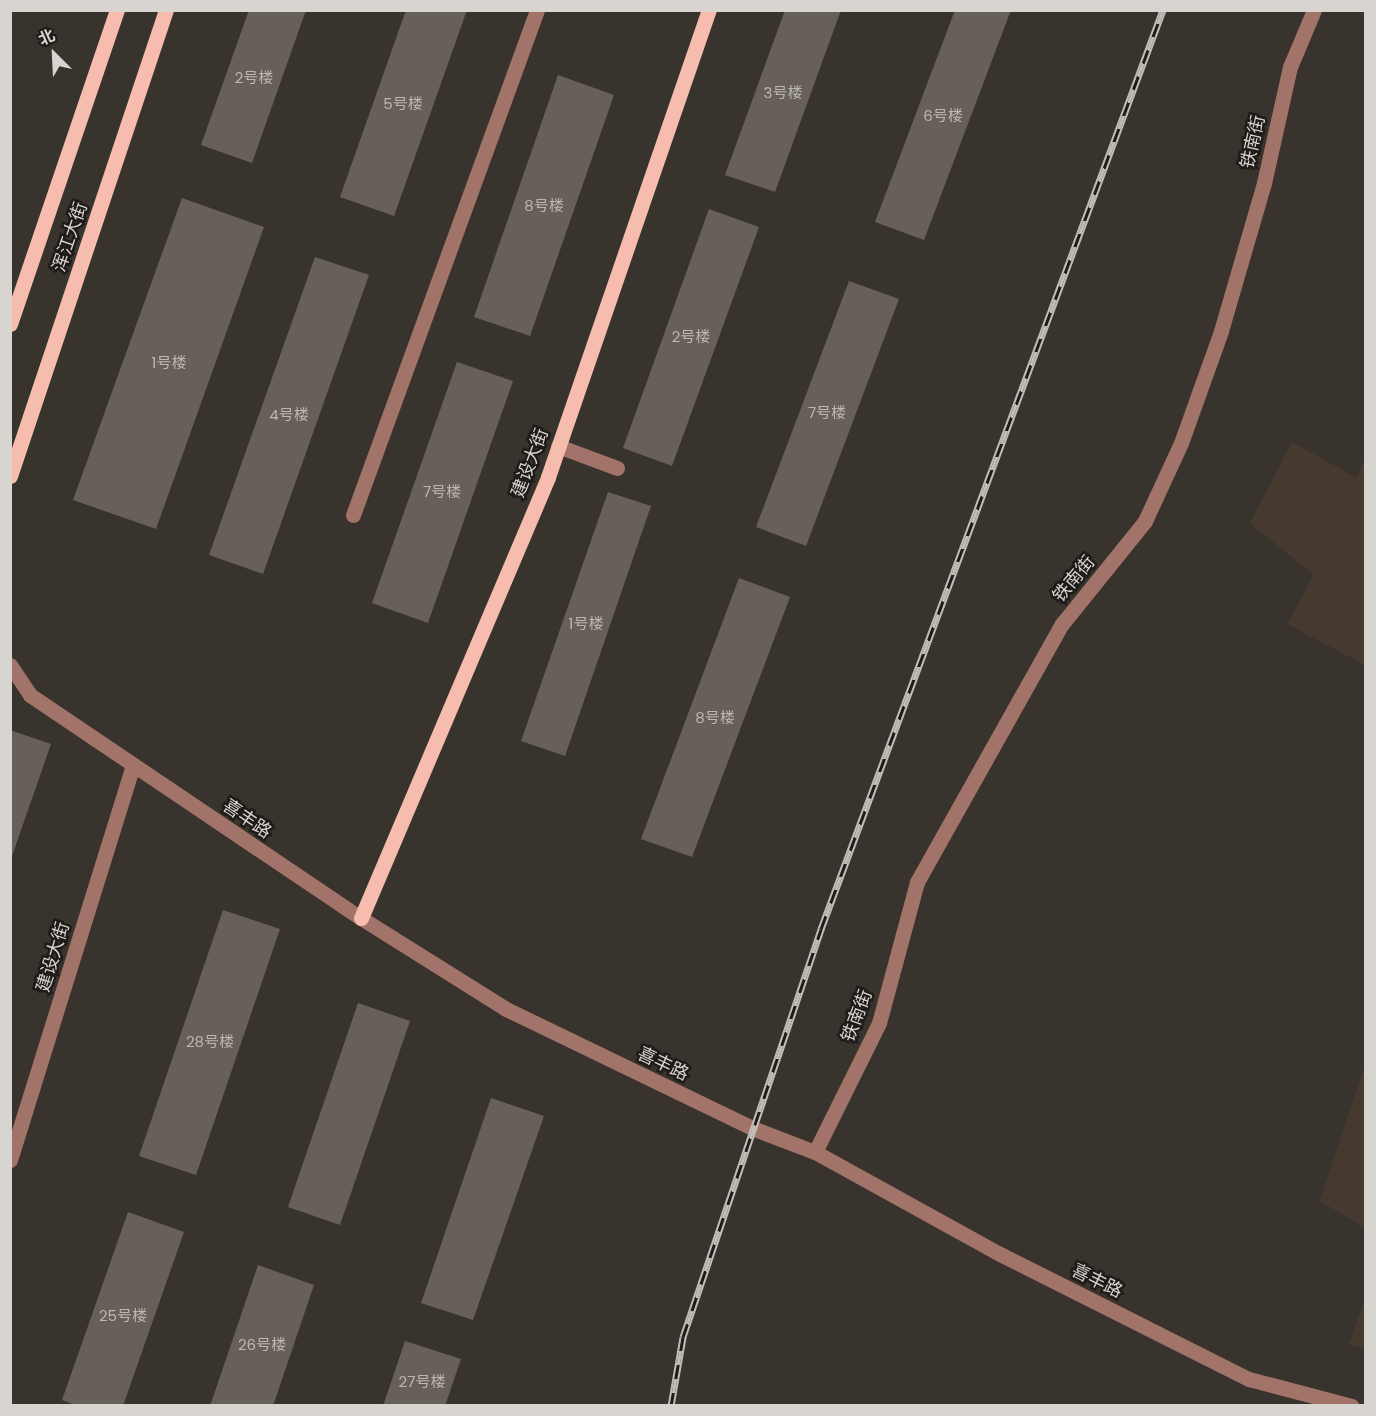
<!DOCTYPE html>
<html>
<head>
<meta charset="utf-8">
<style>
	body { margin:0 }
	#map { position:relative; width:1376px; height:1416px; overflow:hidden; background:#39332d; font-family:Poppins,"Noto Sans SC",sans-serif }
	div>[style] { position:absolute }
	.built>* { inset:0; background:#463a30 }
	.building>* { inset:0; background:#67605a }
	.minor>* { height:15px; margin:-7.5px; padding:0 7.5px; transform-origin:7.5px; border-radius:7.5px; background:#a27368 }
	.major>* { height:15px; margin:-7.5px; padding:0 7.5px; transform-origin:7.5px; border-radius:7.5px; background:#f6bdaf }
	.rail>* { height:7px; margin-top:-3.5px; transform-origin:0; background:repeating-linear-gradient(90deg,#1e1b18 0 14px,#c1bdb9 0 28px); box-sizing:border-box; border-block:2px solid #c1bdb9 }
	span { translate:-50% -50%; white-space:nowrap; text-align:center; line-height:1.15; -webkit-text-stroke:5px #1e1b18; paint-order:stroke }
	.number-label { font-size:15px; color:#bcb7b2 }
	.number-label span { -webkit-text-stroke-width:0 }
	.street-label { font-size:18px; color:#d8d4d0 }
	.frame { position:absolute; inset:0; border:12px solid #d8d4d0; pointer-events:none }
	.north { position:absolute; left:24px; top:24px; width:60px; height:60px; -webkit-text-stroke:4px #1e1b18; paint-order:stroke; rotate:336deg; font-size:16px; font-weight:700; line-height:24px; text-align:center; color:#d8d4d0 }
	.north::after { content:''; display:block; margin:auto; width:21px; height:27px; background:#d8d4d0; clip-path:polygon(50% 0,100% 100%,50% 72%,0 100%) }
</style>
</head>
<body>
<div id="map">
	<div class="built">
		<i style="clip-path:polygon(1292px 442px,1357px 478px,1365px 457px,1365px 665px,1287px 624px,1314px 575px,1250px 523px)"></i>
		<i style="clip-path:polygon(1365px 1064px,1366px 1228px,1365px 1228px,1320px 1201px)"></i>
		<i style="clip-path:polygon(1365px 1298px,1365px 1349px,1349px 1344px)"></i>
	</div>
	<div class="building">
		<i style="clip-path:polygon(249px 10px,306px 10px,252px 163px,201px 145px)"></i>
		<i style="clip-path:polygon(406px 10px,467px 10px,394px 216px,340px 197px)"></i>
		<i style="clip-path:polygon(785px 10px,841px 10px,775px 192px,725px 175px)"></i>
		<i style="clip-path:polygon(955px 10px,1011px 10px,924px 240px,875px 222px)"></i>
		<i style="clip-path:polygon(558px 75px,614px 95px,530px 336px,474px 317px)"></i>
		<i style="clip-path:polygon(182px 198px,264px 227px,156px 529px,73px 500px)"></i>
		<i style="clip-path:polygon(709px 209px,759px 227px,672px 466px,623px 448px)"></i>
		<i style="clip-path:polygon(315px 257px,369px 275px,263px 574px,209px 555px)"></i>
		<i style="clip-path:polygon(849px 281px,899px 299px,806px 546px,756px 527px)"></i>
		<i style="clip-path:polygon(457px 362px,513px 381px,428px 623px,372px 603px)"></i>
		<i style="clip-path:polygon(608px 492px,651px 506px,565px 756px,521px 741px)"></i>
		<i style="clip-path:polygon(739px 578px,790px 597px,692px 857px,641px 839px)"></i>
		<i style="clip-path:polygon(10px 730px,51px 744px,11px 859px,10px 859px)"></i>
		<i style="clip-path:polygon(223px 910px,280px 929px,196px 1175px,139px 1156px)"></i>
		<i style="clip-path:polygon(358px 1003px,410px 1021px,340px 1225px,288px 1207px)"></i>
		<i style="clip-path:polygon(491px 1098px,544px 1116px,473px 1320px,421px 1303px)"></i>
		<i style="clip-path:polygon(128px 1212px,184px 1232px,123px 1406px,77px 1406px,62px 1400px)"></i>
		<i style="clip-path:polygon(258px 1265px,314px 1285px,273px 1406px,210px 1406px)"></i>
		<i style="clip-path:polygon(405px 1341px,461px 1359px,445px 1406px,383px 1406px)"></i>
	</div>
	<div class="minor">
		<i style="left:558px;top:446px;width:63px;rotate:20.4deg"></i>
		<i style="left:353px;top:515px;width:537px;rotate:-69.98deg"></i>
		<i style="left:10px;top:665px;width:36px;rotate:56deg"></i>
		<i style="left:30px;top:695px;width:399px;rotate:34deg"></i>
		<i style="left:361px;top:918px;width:171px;rotate:32.1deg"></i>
		<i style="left:506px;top:1009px;width:273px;rotate:25.8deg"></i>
		<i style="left:752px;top:1128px;width:67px;rotate:20.9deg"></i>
		<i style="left:815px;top:1152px;width:211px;rotate:28.9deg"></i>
		<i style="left:1000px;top:1254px;width:279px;rotate:26.7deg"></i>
		<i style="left:1249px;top:1379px;width:106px;rotate:14.7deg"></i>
		<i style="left:815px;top:1152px;width:144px;rotate:-63.6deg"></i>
		<i style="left:879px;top:1023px;width:146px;rotate:-74.9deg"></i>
		<i style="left:917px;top:882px;width:296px;rotate:-60.7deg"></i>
		<i style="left:1062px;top:624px;width:132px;rotate:-51.1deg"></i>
		<i style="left:1145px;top:521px;width:86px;rotate:-65.2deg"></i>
		<i style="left:1181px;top:443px;width:119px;rotate:-70.3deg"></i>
		<i style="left:1221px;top:331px;width:154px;rotate:-73.8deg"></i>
		<i style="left:1264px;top:183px;width:119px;rotate:-77.4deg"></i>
		<i style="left:1290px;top:67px;width:62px;rotate:-67.2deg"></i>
		<i style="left:10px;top:1160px;width:413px;rotate:-72.7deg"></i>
	</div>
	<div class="major">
		<i style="left:10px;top:324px;width:332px;rotate:-71.2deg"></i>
		<i style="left:10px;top:476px;width:491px;rotate:-71.5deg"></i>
		<i style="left:361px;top:918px;width:479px;rotate:-67deg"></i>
		<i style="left:548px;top:477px;width:494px;rotate:-71deg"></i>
	</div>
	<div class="rail">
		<i style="left:671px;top:1406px;width:70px;rotate:-80.1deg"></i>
		<i style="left:683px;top:1337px;width:431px;rotate:-71.3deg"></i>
		<i style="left:821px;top:929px;width:981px;rotate:-69.59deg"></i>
	</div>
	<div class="number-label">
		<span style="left:254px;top:78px">2号楼</span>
		<span style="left:783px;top:93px">3号楼</span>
		<span style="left:403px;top:104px">5号楼</span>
		<span style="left:943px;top:116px">6号楼</span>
		<span style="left:544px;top:206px">8号楼</span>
		<span style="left:691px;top:337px">2号楼</span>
		<span style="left:169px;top:363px">1号楼</span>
		<span style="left:827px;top:413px">7号楼</span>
		<span style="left:289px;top:415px">4号楼</span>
		<span style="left:442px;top:492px">7号楼</span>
		<span style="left:586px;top:624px">1号楼</span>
		<span style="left:715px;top:718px">8号楼</span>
		<span style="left:210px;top:1042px">28号楼</span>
		<span style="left:123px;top:1316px">25号楼</span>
		<span style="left:262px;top:1345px">26号楼</span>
		<span style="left:422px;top:1382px">27号楼</span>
	</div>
	<div class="street-label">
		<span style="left:1253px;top:142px;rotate:-77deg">铁南街</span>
		<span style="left:70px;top:237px;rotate:-71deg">浑江大街</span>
		<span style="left:530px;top:463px;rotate:-69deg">建设大街</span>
		<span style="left:1074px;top:579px;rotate:-50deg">铁南街</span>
		<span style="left:247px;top:819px;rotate:34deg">喜丰路</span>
		<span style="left:53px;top:957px;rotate:-73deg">建设大街</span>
		<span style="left:857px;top:1016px;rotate:-69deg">铁南街</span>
		<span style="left:663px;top:1064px;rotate:25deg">喜丰路</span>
		<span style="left:1097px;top:1281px;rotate:26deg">喜丰路</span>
	</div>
	<div class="frame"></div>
	<div class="north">北</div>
</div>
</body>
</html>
